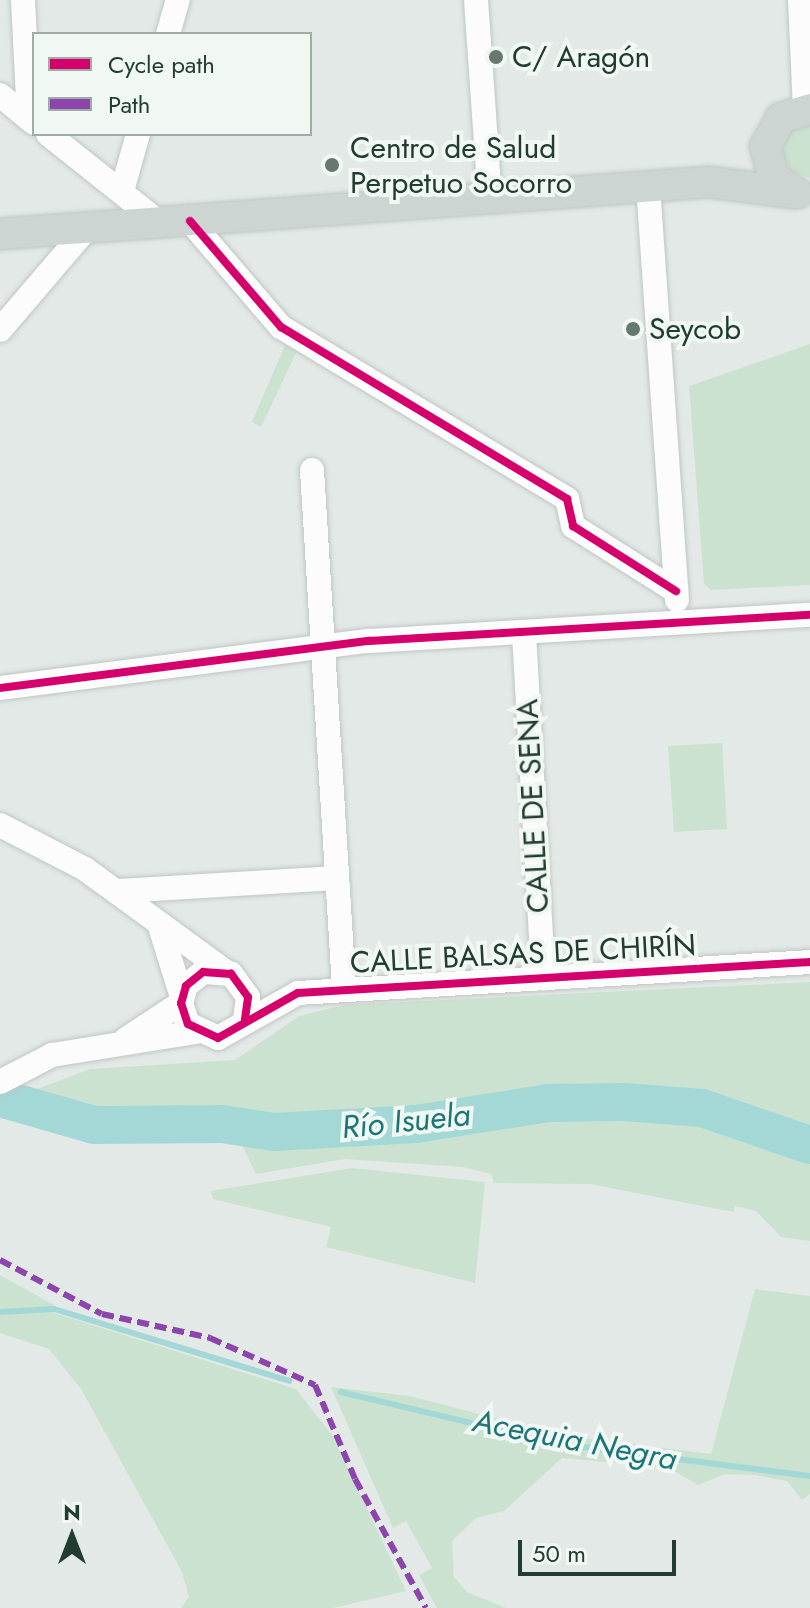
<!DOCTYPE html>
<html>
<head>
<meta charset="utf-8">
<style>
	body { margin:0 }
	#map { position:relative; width:810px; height:1608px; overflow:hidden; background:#e3e9e6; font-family:Jost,sans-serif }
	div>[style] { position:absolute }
	.green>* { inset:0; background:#cce2d0 }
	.stream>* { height:6px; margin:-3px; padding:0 3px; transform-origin:3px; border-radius:3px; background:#a3d8d7 }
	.river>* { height:38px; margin:-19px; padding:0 19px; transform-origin:19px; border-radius:19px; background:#a3d8d7 }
	.roads { filter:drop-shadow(0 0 2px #c0c6c3) drop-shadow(0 0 2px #c0c6c3) }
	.minor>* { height:24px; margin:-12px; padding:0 12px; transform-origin:12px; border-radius:12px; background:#fbfcfb }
	.major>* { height:30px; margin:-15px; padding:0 15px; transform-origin:15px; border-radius:15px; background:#cdd5d2 }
	.quiet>* { height:6px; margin-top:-3px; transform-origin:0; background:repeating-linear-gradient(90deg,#8e44ad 0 12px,transparent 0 18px) }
	.cycleway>* { height:8px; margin:-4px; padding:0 4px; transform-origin:4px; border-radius:4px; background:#d6006c }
	.dots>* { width:22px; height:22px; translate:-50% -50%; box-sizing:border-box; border:4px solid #f1f8f3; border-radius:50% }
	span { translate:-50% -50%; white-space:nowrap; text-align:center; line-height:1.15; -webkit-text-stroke:8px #f1f8f3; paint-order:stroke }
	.poi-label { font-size:30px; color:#213c31 }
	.left { translate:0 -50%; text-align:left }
	.street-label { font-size:30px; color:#213c31 }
	.water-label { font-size:32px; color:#1b7678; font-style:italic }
	.legend { position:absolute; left:32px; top:32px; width:280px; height:104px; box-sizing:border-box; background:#f1f8f3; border:2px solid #9eada5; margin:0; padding:10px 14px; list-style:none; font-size:24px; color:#213c31 }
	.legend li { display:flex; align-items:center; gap:16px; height:40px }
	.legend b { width:40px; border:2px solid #9eada5 }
	.north { position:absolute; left:32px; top:1496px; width:80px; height:80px; -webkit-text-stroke:6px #f1f8f3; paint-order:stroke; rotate:0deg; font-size:22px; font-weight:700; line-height:32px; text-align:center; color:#213c31 }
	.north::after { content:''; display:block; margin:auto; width:28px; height:36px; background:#213c31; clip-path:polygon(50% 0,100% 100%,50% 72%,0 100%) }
	.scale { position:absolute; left:518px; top:1540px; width:158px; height:36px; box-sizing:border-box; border:4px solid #213c31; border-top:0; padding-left:10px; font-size:24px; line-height:28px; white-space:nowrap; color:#213c31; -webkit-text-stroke:6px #f1f8f3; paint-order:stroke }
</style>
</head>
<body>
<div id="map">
	<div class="green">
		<i style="clip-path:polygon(801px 125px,810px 125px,810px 178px,791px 171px,782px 153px,788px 134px)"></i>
		<i style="clip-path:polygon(810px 344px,810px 585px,711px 590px,704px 584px,689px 386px)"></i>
		<i style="clip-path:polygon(285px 345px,297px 351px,261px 427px,252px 422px)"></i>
		<i style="clip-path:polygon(722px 743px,727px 829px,674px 832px,668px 746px)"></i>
		<i style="clip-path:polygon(810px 982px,810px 1241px,781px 1237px,756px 1211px,735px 1206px,733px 1212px,590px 1184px,494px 1183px,491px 1174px,463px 1167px,345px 1159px,256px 1174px,242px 1145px,257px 1119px,73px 1110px,21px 1095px,90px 1069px,235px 1060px,299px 1016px,343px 1005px)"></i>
		<i style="clip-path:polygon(352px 1168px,485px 1182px,475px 1283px,326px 1247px,331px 1227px,213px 1199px,211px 1191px)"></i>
		<i style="clip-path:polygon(0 1275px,54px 1305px,51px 1312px,296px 1389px,332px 1435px,406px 1591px,333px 1608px,181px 1608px,189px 1597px,182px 1572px,81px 1389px,49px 1349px,0 1333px)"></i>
		<i style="clip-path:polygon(755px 1289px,810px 1296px,810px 1494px,802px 1500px,787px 1481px,754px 1475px,725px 1474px,698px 1485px,669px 1468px,562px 1458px,504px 1511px,476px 1518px,452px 1541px,454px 1577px,467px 1592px,506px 1608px,437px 1608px,419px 1575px,432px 1568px,406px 1521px,393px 1528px,331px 1387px,410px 1396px,560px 1435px,711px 1454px)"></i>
	</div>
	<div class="stream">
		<i style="left:0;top:1312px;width:54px;rotate:-3.2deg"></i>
		<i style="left:54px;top:1309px;width:246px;rotate:17deg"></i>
		<i style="left:341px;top:1392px;width:225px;rotate:13.4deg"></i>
		<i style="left:560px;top:1444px;width:252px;rotate:7.3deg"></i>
	</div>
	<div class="river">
		<i style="left:0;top:1098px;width:98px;rotate:16deg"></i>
		<i style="left:94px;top:1125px;width:128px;rotate:-0.4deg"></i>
		<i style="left:222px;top:1124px;width:53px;rotate:8.7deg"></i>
		<i style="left:274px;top:1132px;width:142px;rotate:-3.2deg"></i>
		<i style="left:416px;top:1124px;width:134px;rotate:-9deg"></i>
		<i style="left:548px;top:1103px;width:76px;rotate:-0.8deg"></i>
		<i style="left:624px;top:1102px;width:78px;rotate:4.4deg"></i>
		<i style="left:702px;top:1108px;width:114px;rotate:18.9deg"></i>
	</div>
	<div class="roads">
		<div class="minor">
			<i style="left:23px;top:0;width:119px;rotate:87.1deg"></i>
			<i style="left:476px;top:0;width:199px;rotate:86deg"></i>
			<i style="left:800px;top:0;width:109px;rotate:87.4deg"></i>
			<i style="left:168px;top:34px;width:35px;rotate:-74deg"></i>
			<i style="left:0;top:95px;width:44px;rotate:39.5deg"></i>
			<i style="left:48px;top:134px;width:143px;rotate:38.5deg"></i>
			<i style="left:648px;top:186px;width:415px;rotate:86deg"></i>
			<i style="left:122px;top:191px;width:59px;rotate:-74.3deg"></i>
			<i style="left:190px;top:221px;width:140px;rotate:49.4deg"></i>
			<i style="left:281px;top:327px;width:334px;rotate:31deg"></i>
			<i style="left:567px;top:499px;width:28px;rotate:77deg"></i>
			<i style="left:573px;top:526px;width:122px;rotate:32.3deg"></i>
			<i style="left:0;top:330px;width:134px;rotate:-49.5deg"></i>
			<i style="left:312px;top:470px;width:519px;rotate:86.46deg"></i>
			<i style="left:524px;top:633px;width:346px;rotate:86.8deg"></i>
			<i style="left:0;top:688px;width:372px;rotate:-7.3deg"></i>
			<i style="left:369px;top:641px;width:442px;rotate:-3.4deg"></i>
			<i style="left:0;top:825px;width:96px;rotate:27.4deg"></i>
			<i style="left:85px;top:869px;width:175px;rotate:36.1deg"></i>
			<i style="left:119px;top:891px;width:218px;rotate:-3.4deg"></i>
			<i style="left:160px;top:927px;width:73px;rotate:72.6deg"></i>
			<i style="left:245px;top:1019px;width:22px;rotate:-82deg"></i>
			<i style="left:248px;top:997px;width:29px;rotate:-126deg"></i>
			<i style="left:231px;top:974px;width:28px;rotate:-176deg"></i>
			<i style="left:203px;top:972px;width:22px;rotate:141deg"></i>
			<i style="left:186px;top:986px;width:18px;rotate:106deg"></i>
			<i style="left:181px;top:1003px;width:22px;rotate:72deg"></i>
			<i style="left:188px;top:1024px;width:33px;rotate:25deg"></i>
			<i style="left:218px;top:1038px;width:92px;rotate:-29.4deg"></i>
			<i style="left:298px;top:993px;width:513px;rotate:-3.46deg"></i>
			<i style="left:126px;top:1039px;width:66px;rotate:-33.2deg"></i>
			<i style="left:0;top:1082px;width:59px;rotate:-27.4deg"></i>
			<i style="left:52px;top:1055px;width:146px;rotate:-9.1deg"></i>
		</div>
		<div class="major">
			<i style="left:797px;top:193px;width:27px;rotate:-147deg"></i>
			<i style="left:774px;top:178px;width:32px;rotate:-106deg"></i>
			<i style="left:765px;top:147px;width:33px;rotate:-61deg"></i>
			<i style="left:781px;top:118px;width:30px;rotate:-17deg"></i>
			<i style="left:0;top:234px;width:711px;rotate:-4.19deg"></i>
			<i style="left:709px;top:182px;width:86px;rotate:7.4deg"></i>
		</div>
	</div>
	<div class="quiet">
		<i style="left:0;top:1260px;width:115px;rotate:27.9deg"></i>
		<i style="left:102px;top:1314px;width:111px;rotate:12.5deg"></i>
		<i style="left:210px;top:1338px;width:115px;rotate:24.1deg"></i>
		<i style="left:315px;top:1385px;width:102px;rotate:66.9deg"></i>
		<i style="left:355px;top:1479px;width:147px;rotate:61.2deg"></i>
	</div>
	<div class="cycleway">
		<i style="left:190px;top:221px;width:140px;rotate:49.4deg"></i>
		<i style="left:281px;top:327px;width:334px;rotate:31deg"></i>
		<i style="left:567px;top:499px;width:28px;rotate:77deg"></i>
		<i style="left:573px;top:526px;width:122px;rotate:32.3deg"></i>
		<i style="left:0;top:688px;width:372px;rotate:-7.3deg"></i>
		<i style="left:369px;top:641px;width:442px;rotate:-3.4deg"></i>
		<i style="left:245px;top:1019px;width:22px;rotate:-82deg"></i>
		<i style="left:248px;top:997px;width:29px;rotate:-126deg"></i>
		<i style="left:231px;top:974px;width:28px;rotate:-176deg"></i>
		<i style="left:203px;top:972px;width:22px;rotate:141deg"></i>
		<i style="left:186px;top:986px;width:18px;rotate:106deg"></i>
		<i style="left:181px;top:1003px;width:22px;rotate:72deg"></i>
		<i style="left:188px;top:1024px;width:33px;rotate:25deg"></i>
		<i style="left:218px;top:1038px;width:92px;rotate:-29.4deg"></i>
		<i style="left:298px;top:993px;width:513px;rotate:-3.46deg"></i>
	</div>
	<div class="dots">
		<i style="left:496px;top:57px;background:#657970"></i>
		<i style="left:332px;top:165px;background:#657970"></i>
		<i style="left:633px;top:329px;background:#657970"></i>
	</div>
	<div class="poi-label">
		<span class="left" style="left:512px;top:57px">C/ Aragón</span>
		<span class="left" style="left:350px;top:165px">Centro de Salud<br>Perpetuo Socorro</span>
		<span class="left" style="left:649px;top:329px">Seycob</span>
	</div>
	<div class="street-label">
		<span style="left:533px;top:806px;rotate:-93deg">CALLE DE SENA</span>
		<span style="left:523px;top:954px;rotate:-3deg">CALLE BALSAS DE CHIRÍN</span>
	</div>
	<div class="water-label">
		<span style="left:406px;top:1121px;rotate:-6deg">Río Isuela</span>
		<span style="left:575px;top:1440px;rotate:11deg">Acequia Negra</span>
	</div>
	<ul class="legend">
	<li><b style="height:10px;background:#d6006c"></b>Cycle path</li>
	<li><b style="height:10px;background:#8e44ad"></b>Path</li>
	</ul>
	<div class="north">N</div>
	<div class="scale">50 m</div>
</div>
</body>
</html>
